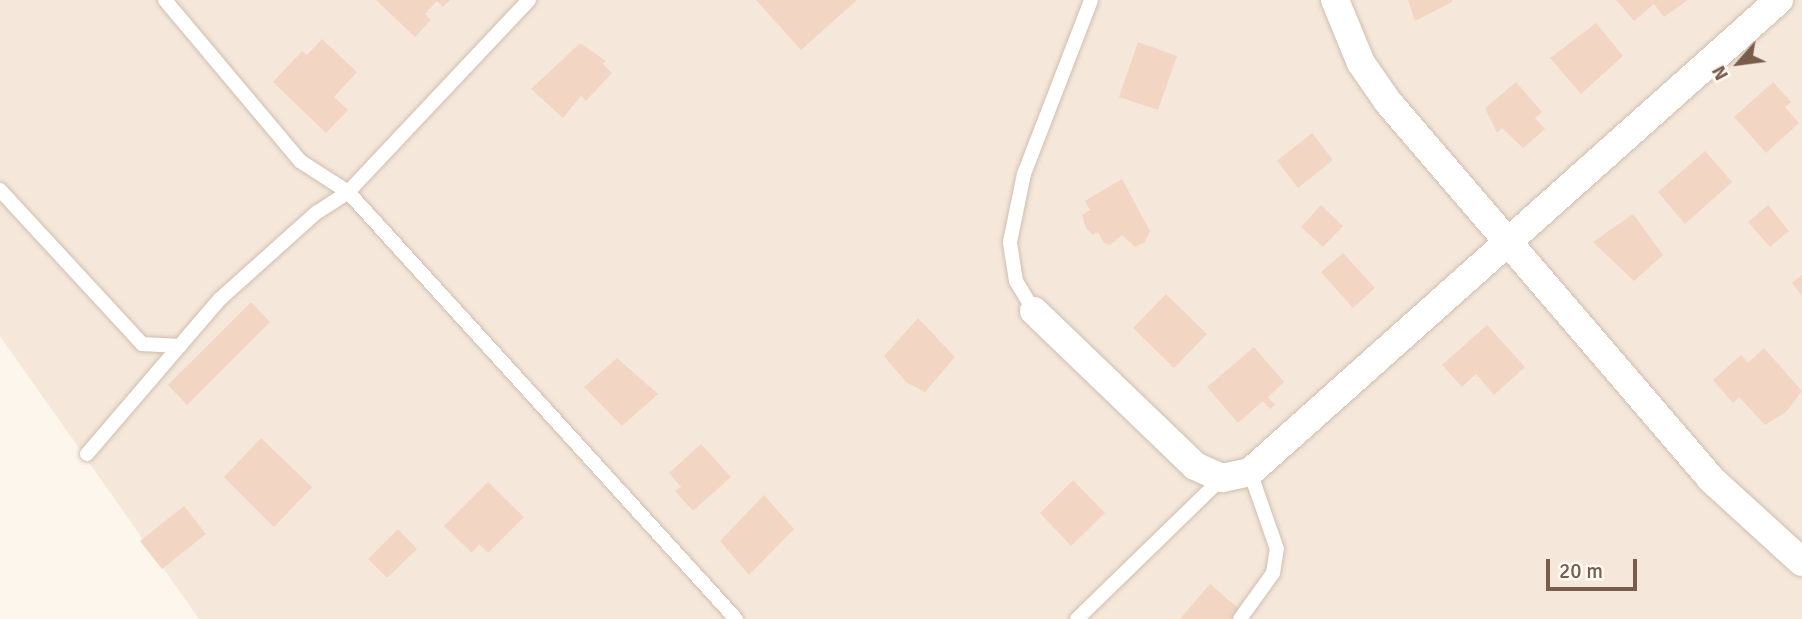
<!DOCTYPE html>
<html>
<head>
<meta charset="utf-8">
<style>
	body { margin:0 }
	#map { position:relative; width:1802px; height:619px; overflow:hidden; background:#fdf6ec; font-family:Signika,sans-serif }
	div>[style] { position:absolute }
	.residential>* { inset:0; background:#f5e8da }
	.building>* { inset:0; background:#f3d5c3 }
	.roads { filter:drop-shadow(0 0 2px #d1beb0) drop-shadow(0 0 2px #d1beb0) }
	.lane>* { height:14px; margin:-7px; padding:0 7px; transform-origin:7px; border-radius:7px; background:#fff }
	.street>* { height:28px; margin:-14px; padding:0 14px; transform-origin:14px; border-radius:14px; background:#fff }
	span { translate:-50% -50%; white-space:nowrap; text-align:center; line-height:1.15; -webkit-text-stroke:6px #fffaf3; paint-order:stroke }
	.north { position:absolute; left:1704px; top:28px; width:70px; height:70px; -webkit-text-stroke:5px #fffaf3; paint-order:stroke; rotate:242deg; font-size:19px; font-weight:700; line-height:28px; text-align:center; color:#7a5c4d }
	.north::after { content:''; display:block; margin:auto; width:24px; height:32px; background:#7a5c4d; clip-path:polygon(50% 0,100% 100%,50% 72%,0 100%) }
	.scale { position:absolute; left:1546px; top:559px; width:91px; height:32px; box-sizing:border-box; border:4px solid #7a5c4d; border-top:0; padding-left:9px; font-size:21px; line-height:24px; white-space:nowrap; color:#7a5c4d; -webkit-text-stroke:5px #fffaf3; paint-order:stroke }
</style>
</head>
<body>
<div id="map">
	<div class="residential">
		<i style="clip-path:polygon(0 0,1802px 0,1802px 619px,199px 619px,0 336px)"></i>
	</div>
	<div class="building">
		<i style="clip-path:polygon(376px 0,450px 0,443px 7px,437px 1px,425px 14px,431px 20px,415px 37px)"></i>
		<i style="clip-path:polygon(756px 0,857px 0,801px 50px)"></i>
		<i style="clip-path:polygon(1408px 0,1452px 0,1452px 2px,1415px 21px)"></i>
		<i style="clip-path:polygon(1616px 0,1688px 0,1664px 17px,1654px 4px,1634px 21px)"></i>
		<i style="clip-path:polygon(1596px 23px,1623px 56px,1581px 94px,1550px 58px)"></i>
		<i style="clip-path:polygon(322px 39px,357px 72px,334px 97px,348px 110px,326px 133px,273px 82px,302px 51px,307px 55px)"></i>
		<i style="clip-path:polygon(1138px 42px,1177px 56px,1158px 110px,1119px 97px)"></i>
		<i style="clip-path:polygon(580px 43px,606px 61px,603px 64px,612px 73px,586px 101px,581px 96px,563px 118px,531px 89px)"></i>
		<i style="clip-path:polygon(1516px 82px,1542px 112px,1535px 118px,1545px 129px,1523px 148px,1502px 128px,1497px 133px,1485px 108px)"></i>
		<i style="clip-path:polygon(1773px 82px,1791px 102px,1785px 107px,1799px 123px,1766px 153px,1734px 117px)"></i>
		<i style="clip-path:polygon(1312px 133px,1333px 160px,1298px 188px,1277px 161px)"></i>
		<i style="clip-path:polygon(1705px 151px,1732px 182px,1685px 224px,1658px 192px)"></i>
		<i style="clip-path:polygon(1122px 179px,1150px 231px,1145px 242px,1135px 247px,1122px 235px,1110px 245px,1104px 243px,1098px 232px,1093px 235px,1086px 228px,1082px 215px,1090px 210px,1085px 201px)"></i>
		<i style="clip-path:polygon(1321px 205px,1343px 226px,1323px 247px,1301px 227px)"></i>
		<i style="clip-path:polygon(1768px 205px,1789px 231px,1770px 247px,1748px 222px)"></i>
		<i style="clip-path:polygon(1633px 214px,1663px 255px,1634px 281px,1593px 242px)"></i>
		<i style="clip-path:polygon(1343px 253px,1375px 288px,1353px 308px,1321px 272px)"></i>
		<i style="clip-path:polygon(1802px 275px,1802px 296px,1792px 283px)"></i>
		<i style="clip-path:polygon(1166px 294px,1207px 334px,1174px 368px,1133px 328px)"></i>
		<i style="clip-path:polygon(251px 302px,270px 322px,187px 405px,168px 385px)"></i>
		<i style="clip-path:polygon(918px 318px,955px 357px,925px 392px,906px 382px,884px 356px)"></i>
		<i style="clip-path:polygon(1487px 325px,1525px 367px,1494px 395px,1476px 374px,1462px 387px,1442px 365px)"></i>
		<i style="clip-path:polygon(1254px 347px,1284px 382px,1268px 397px,1275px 405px,1270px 409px,1263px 401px,1238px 423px,1207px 387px)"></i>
		<i style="clip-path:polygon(1764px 348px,1802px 391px,1786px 412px,1765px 425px,1739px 397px,1733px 403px,1713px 380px,1741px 355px,1748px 363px)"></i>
		<i style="clip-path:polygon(617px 358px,658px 394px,622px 426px,584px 387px)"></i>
		<i style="clip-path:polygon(261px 438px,312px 487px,274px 527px,224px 477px)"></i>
		<i style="clip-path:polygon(701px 444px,731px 477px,693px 511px,675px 491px,681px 487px,669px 473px)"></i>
		<i style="clip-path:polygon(1073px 480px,1105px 513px,1071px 546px,1040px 513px)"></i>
		<i style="clip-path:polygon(488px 482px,524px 517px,488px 553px,479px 544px,472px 553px,444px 526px)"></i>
		<i style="clip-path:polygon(764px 495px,794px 529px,749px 575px,720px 541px)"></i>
		<i style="clip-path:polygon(184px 506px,206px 534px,162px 569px,140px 541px)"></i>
		<i style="clip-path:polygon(398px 529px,417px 549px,387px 578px,368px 559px)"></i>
		<i style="clip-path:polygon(1210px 584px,1239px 609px,1231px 619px,1180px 619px)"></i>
	</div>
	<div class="roads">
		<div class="lane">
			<i style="left:529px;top:0;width:264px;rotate:133.3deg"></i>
			<i style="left:348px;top:192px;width:577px;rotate:47.74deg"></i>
			<i style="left:0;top:190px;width:209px;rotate:47.3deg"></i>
			<i style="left:142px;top:344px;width:38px;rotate:3deg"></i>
			<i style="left:1034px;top:311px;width:35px;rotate:-121deg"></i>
			<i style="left:1016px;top:281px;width:39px;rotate:-99deg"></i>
			<i style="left:1010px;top:242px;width:69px;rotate:-78.4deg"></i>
			<i style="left:1024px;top:174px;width:186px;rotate:-68.9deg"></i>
			<i style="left:87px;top:454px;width:204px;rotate:-49.4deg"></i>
			<i style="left:220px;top:299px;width:129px;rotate:-41.9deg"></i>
			<i style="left:316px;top:213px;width:38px;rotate:-33deg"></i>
			<i style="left:348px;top:192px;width:57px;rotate:-147.1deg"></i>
			<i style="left:300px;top:161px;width:210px;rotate:-130deg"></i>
			<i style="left:1077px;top:619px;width:202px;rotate:-44.2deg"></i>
			<i style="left:1240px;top:619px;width:57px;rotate:-54.3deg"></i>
			<i style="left:1273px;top:573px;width:24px;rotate:-81deg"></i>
			<i style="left:1277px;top:549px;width:82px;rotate:-109.3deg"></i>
		</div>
		<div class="street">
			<i style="left:1335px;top:0;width:68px;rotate:67.6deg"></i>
			<i style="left:1361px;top:63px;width:47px;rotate:55.3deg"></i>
			<i style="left:1388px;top:102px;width:496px;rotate:49.4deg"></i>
			<i style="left:1711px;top:479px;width:123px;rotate:42.4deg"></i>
			<i style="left:1034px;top:311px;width:223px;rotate:43.9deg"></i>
			<i style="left:1195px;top:466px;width:30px;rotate:24deg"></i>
			<i style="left:1222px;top:478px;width:29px;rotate:-12deg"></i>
			<i style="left:1250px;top:472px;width:709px;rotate:-41.74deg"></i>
		</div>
	</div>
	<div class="north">N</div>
	<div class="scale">20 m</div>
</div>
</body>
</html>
